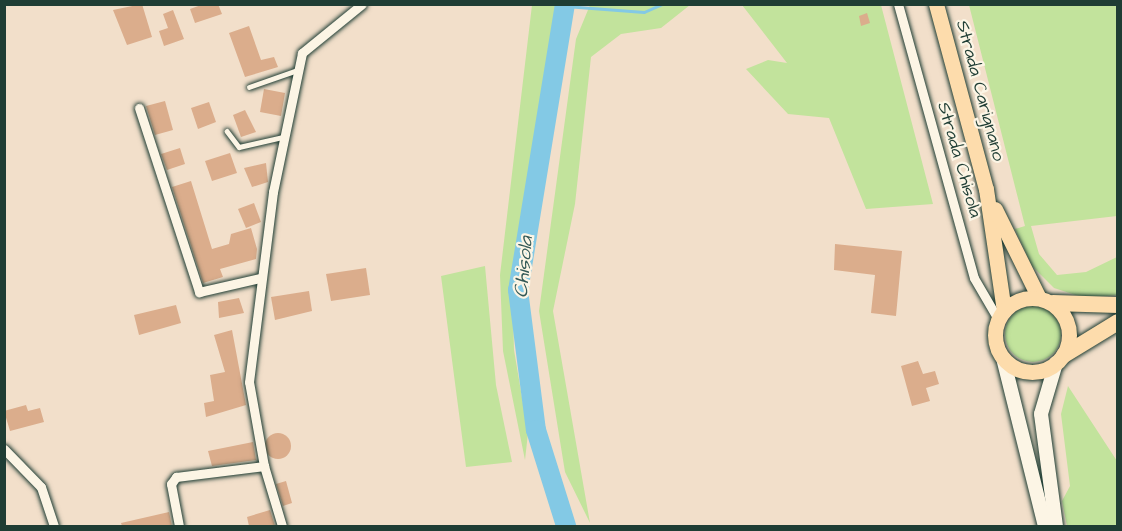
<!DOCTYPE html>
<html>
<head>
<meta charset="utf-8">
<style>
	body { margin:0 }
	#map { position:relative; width:1122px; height:531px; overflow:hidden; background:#f2dfca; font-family:"Architects Daughter",sans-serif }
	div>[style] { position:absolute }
	.green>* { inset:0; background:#c2e39c }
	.round { border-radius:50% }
	.stream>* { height:3px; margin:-1.5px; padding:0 1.5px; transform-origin:1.5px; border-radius:1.5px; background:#83c9e5 }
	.river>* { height:20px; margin:-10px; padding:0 10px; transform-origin:10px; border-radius:10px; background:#83c9e5 }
	.building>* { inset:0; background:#dbad8c }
	.roads { filter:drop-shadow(0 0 2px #1f3d34) drop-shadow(0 0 2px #1f3d34) }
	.lane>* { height:4.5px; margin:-2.25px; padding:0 2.25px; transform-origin:2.25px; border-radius:2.25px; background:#fcf5e5 }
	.street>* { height:9px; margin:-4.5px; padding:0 4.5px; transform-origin:4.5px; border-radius:4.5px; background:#fcf5e5 }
	.secondary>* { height:14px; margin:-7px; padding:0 7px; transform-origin:7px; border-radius:7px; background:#fcf5e5 }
	.primary>* { height:15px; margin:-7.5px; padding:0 7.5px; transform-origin:7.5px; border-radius:7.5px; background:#fddcac }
	.primary>.ring { margin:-7.5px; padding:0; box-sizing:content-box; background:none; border:15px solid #fddcac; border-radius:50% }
	.highway>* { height:16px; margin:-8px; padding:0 8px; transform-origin:8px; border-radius:8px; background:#fddcac }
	span { translate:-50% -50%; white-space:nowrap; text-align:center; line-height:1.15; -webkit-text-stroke:4.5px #fcf5e5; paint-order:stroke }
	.street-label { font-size:18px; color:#1f3d34 }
	.water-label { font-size:20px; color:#335957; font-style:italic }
	.frame { position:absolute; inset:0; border:6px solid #1f3d34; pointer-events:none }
</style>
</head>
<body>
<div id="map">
	<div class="green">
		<i style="clip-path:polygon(532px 5px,558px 5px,512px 277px,514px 350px,528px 433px,525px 460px,503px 351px,500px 275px)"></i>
		<i style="clip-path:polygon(590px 5px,690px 5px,661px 28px,621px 34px,591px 57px,575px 204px,553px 311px,590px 523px,565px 472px,539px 311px,576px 39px)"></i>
		<i style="clip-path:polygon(742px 5px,881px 5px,933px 204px,866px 209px,829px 118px,788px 114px,746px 69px,768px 60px,787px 63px)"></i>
		<i style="clip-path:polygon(969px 5px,1116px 5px,1117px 216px,1031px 226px,1039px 254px,1057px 275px,1086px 272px,1117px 257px,1117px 295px,1085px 298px,1054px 288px,1032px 266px,1015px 229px,1025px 226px)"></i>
		<i style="clip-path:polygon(485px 266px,496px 385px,512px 462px,466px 467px,441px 276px)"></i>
		<i class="round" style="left:1005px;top:306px;width:56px;height:56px"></i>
		<i style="clip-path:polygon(1068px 386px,1117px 461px,1117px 526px,1067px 526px,1062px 501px,1070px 486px,1061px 414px)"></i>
	</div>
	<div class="stream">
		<i style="left:565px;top:6px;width:79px;rotate:4.3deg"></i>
		<i style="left:644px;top:12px;width:20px;rotate:-24deg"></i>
	</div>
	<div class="river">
		<i style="left:565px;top:4px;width:290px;rotate:99.3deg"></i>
		<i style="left:518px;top:290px;width:141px;rotate:82.7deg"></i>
		<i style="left:536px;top:430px;width:101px;rotate:72.6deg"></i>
	</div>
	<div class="building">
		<i style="clip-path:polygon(142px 4px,152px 37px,127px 45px,113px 10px)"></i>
		<i style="clip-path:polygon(204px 4px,218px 4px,222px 14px,195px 23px,190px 9px)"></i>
		<i style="clip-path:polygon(173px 10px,184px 39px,164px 46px,159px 31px,168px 28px,163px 14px)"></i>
		<i style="clip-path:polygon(867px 13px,870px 23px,861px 26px,859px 16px)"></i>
		<i style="clip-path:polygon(249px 26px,261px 60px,274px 57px,278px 67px,245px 77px,229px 33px)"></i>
		<i style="clip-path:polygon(264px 89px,285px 93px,281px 116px,260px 112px)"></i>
		<i style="clip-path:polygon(165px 101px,173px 130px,155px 135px,146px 106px)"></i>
		<i style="clip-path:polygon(209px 102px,216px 122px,198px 129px,191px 108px)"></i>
		<i style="clip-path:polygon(245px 110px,256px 132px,241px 137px,233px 115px)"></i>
		<i style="clip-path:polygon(180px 148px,185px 164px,167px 170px,161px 154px)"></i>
		<i style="clip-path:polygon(230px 153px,237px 173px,212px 181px,205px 161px)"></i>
		<i style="clip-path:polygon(266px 163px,268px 182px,252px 187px,244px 168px)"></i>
		<i style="clip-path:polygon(191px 181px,212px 249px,229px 244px,231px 234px,251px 228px,257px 249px,256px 259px,220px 269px,223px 277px,203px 283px,172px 187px)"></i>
		<i style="clip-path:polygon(254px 203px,261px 222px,246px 228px,238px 209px)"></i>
		<i style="clip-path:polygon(835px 244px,902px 251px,896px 316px,871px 313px,875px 275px,834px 270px)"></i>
		<i style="clip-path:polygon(366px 268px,370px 295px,331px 301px,326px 274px)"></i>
		<i style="clip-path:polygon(309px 291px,312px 311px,275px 320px,271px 297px)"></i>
		<i style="clip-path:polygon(239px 298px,244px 313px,219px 318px,218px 302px)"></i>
		<i style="clip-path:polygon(176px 305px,181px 323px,139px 335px,134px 315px)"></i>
		<i style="clip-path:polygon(232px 330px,246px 405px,206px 417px,204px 403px,214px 401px,210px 375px,225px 372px,214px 335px)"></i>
		<i style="clip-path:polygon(918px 361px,923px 374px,935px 371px,939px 384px,926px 388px,930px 401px,912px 406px,901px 366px)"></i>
		<i style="clip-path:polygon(26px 405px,28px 411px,40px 408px,44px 422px,10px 431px,4px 411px)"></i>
		<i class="round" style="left:265px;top:433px;width:26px;height:26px"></i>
		<i style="clip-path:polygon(253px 442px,256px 460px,212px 466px,208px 451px)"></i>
		<i style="clip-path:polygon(286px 481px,292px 503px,283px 506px,276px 484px)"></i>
		<i style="clip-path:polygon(270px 510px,275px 526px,249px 526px,247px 517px)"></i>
		<i style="clip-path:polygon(169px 512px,172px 526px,122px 526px,121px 523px)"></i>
	</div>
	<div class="roads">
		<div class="lane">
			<i style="left:249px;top:87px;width:49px;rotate:-19.2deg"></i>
			<i style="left:227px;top:131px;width:20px;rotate:53deg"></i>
			<i style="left:239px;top:147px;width:45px;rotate:-12.8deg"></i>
		</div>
		<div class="street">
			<i style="left:898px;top:4px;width:284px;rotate:74.5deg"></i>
			<i style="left:974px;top:278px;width:48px;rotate:59.7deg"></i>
			<i style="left:139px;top:108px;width:194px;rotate:71.9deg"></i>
			<i style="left:199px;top:292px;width:63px;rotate:-12.9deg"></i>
			<i style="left:4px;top:449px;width:53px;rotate:45.8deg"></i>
			<i style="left:41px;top:487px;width:41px;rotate:71.6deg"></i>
			<i style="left:179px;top:526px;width:43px;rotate:-100.8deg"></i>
			<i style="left:171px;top:484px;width:9px;rotate:-54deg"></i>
			<i style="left:176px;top:477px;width:89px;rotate:-7.1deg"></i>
			<i style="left:282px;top:526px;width:63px;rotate:-106.7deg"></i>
			<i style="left:264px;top:466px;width:85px;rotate:-100.1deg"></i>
			<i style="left:249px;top:382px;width:192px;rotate:-82.8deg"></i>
			<i style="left:273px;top:192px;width:142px;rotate:-78.2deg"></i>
			<i style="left:302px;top:53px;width:77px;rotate:-39.2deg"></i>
		</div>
		<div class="secondary">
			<i style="left:1003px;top:358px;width:173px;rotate:76deg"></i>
			<i style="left:1056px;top:363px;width:53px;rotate:106.4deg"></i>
			<i style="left:1041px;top:414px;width:113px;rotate:82.4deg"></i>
		</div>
		<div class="primary">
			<i style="left:936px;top:4px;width:192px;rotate:74.9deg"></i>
			<i style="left:986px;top:189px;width:123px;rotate:81.6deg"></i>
			<i style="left:995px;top:209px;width:99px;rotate:63.7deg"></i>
			<i class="ring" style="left:995px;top:298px;width:59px;height:59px"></i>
		</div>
		<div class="highway">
			<i style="left:1053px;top:303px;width:65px;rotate:1.8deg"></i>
			<i style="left:1064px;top:355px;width:63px;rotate:-31.4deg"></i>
		</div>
	</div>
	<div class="street-label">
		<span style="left:980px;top:91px;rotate:75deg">Strada Carignano</span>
		<span style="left:959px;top:160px;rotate:74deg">Strada Chisola</span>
	</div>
	<div class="water-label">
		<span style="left:524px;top:267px;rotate:-85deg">Chisola</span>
	</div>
	<div class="frame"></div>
</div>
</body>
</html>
